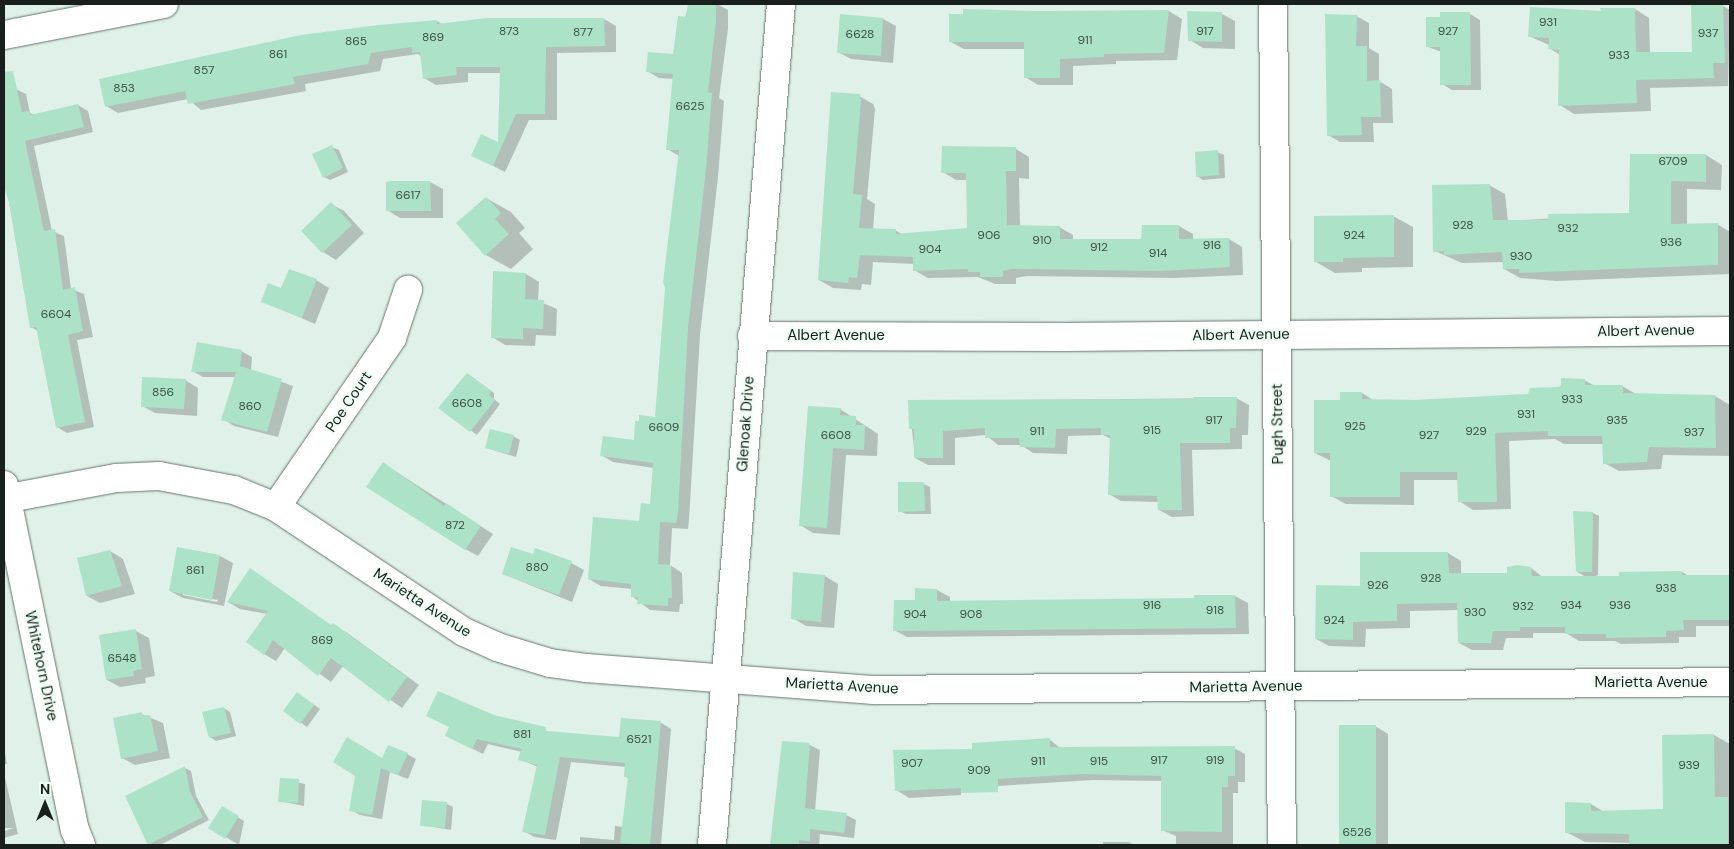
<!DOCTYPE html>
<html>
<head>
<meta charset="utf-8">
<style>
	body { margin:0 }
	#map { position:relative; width:1734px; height:849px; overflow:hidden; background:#dff1e8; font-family:"DM Sans",sans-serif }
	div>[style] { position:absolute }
	.shadow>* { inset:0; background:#0003 }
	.building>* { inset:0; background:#ace2c7 }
	.roads { filter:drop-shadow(0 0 1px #65756d) drop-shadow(0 0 1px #65756d) }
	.minor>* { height:28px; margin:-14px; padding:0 14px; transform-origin:14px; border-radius:14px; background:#fff }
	span { translate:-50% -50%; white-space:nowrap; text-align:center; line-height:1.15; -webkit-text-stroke:4px #edfef5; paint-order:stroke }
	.number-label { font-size:12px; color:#3e5047 }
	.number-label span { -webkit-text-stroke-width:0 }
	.street-label { font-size:15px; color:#191f1c }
	.frame { position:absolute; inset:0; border:5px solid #191f1c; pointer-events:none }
	.north { position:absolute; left:20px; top:779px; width:50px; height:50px; -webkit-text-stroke:4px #edfef5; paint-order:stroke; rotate:0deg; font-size:14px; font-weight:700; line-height:20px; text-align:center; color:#191f1c }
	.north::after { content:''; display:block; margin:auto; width:18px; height:22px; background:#191f1c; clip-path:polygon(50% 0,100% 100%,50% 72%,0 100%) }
</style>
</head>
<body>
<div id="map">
	<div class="shadow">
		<i style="clip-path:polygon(689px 4px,717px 4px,728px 10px,728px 29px,719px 98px,724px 101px,718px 177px,700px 335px,689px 520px,688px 529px,672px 528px,670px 565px,682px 573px,683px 604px,680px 604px,679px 612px,650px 610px,632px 596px,632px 589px,601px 586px,589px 579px,640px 523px,651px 506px,654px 468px,613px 462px,601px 455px,635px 441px,656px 419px,679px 156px,667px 149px,674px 79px,659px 78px,647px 71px,674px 55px)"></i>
		<i style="clip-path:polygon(1723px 6px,1730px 10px,1728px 86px,1650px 88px,1651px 111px,1574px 114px,1560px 105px,1560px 55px,1549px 48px,1549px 45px,1529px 36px,1602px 12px,1635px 9px,1649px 18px,1650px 53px,1693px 53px,1692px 7px)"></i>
		<i style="clip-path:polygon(964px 11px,1169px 11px,1182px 19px,1177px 60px,1116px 61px,1116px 64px,1073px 66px,1073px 85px,1038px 85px,1025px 77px,1025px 49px,964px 49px,951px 42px)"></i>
		<i style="clip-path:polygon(1188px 12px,1222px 14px,1235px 21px,1235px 49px,1203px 48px,1190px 40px)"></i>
		<i style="clip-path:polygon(1470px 14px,1480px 20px,1481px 90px,1452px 90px,1442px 84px,1442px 52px,1428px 47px,1441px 18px)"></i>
		<i style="clip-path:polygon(841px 15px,883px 19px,896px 26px,893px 63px,851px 59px,838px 52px)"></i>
		<i style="clip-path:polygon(1356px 16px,1369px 23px,1369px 48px,1379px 54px,1379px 81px,1392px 89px,1393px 123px,1373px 123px,1374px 142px,1340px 142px,1328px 135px)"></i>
		<i style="clip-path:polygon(604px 19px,616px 26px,616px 52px,557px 53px,557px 120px,529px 120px,505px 172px,472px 155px,499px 143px,501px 73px,468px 73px,468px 82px,436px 85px,424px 78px,422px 57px,418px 54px,383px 59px,380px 71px,305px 84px,306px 91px,201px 110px,188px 99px,118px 113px,106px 106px,437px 21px,442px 24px)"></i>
		<i style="clip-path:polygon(16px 89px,26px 94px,30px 113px,34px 115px,78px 105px,88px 111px,93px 132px,34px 146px,52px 231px,64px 236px,71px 289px,84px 294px,93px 337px,77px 340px,94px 427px,67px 433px,57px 427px,38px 331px,31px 327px,4px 173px,4px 91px)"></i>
		<i style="clip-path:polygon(859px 96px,873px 104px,875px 109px,867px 199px,875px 204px,873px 230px,895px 230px,903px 235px,968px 229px,968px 180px,956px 180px,943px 172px,1016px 149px,1029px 157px,1029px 179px,1019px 178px,1020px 226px,1059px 227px,1073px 235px,1073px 240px,1142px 240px,1143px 226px,1179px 226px,1193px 234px,1193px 240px,1229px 239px,1242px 247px,1243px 275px,1175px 278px,1027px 276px,1016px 278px,1016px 284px,995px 284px,978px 277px,928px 278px,914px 270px,914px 264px,873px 262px,871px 285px,862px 284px,861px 290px,833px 288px,819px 280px)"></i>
		<i style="clip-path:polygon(332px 147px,339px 150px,348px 172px,330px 180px,324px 177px)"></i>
		<i style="clip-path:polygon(1217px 152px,1224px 155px,1225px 178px,1203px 180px,1197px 176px)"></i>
		<i style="clip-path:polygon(1706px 155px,1722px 165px,1721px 190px,1687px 189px,1687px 225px,1717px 224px,1730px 232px,1730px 274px,1556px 281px,1520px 278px,1504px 269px,1504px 262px,1462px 263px,1435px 251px,1489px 185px,1505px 194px,1508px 221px,1630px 214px,1631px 156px)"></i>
		<i style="clip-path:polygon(430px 182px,443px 189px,443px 218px,400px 218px,387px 210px,387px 183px)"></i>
		<i style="clip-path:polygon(486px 198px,511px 212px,525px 228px,519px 233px,533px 249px,511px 269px,486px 255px)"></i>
		<i style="clip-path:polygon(331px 204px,344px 211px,364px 233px,336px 260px,323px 252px)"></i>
		<i style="clip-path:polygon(1393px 216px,1413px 227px,1413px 267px,1362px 268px,1362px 272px,1335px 273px,1316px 262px)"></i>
		<i style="clip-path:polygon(526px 274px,539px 282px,538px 301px,557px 309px,556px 336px,536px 335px,535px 346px,505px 345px,492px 337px)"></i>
		<i style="clip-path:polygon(316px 280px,329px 288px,315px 324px,262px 301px,282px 289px)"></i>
		<i style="clip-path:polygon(241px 351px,252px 357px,251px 371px,293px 386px,278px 437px,234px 426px,223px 419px,235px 377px,203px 377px,192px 371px)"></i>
		<i style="clip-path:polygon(468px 374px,494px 393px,494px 399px,500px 404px,477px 435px,440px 407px)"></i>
		<i style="clip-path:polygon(185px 380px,198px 388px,197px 416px,155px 413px,142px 406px)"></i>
		<i style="clip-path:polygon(1584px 380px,1595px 386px,1622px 386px,1636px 394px,1715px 396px,1730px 405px,1730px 456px,1663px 455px,1661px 469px,1619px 471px,1604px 463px,1604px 444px,1564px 444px,1555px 439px,1509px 441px,1511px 509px,1473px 510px,1459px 501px,1458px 480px,1414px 480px,1414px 505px,1346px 504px,1331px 496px,1331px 461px,1315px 453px,1341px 401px,1362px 393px,1375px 401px,1415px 401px,1529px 395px)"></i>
		<i style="clip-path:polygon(1236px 398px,1249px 405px,1248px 435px,1242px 435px,1242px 449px,1192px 450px,1194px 516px,1172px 517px,1159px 510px,1159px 502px,1121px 501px,1109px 494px,1111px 439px,1103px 435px,1068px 436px,1067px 454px,1033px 453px,1021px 445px,998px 445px,986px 435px,955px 438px,955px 465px,928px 465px,915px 458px,909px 401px)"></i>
		<i style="clip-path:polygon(840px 409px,878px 434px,877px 456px,846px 455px,840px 535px,813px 533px,800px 525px)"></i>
		<i style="clip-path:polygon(513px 436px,520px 440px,516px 457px,487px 448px)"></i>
		<i style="clip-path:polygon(384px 464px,493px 534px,478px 556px,465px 549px)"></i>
		<i style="clip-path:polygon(924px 484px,930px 487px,931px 514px,906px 514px,899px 511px)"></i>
		<i style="clip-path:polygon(1574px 512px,1593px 513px,1599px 516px,1598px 575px,1591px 578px,1682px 572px,1689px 576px,1730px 576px,1730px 626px,1696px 626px,1696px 637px,1679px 637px,1679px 643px,1621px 644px,1615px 641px,1579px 641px,1566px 633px,1533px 633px,1533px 638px,1506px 638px,1503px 650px,1472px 650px,1459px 643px,1459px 610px,1410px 611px,1410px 628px,1366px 629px,1365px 647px,1329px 646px,1316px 639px,1362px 587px,1361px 553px,1448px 553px,1461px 561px,1461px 574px,1508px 574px,1531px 568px,1544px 578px,1588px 578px,1577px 572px)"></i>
		<i style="clip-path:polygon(110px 551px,123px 559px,135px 594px,100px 603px,87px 596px,79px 559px)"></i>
		<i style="clip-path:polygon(evenodd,220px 556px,233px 563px,224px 606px,183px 598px,170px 591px,220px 556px,183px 593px,218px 600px,217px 602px,183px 595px,183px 593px)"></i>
		<i style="clip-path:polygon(534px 556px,571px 563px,584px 570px,572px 602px,503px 574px)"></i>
		<i style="clip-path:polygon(250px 570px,332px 626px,346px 632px,419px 685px,402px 708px,343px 666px,331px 682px,285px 648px,276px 661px,264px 654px,267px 614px,240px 609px,228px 602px)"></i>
		<i style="clip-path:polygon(825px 576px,838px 584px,834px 628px,806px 626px,793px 618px)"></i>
		<i style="clip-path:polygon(917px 589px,937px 590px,950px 597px,950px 602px,1195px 599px,1195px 596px,1235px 596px,1248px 603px,1249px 634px,907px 637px,894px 630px,917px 602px)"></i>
		<i style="clip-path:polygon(136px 631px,149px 638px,155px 676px,145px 678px,146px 683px,120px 687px,107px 680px)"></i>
		<i style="clip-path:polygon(303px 697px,320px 709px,307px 727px,285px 711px)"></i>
		<i style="clip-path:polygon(224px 708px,230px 712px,236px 736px,216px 741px,210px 737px)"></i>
		<i style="clip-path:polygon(141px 714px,163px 723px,170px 758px,135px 765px,122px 758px)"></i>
		<i style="clip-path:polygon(494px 716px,553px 733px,620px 739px,660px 722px,671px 729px,661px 845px,580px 845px,580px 837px,614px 840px,615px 826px,624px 827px,629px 779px,625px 776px,626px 767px,571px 762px,556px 840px,534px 837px,524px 831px,538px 767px,520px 759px,522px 752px,488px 744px,483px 754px,457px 741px)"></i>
		<i style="clip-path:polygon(1340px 726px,1375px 726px,1388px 734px,1388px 845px,1340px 845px)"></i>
		<i style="clip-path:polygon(1714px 735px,1730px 744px,1730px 845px,1585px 842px,1566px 832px,1591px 804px,1604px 812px,1665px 810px)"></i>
		<i style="clip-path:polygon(1049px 739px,1060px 748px,1234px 748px,1245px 754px,1245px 782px,1238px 782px,1238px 793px,1233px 793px,1233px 845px,1176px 845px,1176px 836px,1162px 830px,1162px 781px,1093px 780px,998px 786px,988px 779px)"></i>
		<i style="clip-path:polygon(783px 742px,810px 745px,820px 750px,815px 811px,846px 815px,856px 820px,854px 838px,820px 834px,819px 845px,772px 845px)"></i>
		<i style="clip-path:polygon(4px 746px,7px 764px,4px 764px)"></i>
		<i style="clip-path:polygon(407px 754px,416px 759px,408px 779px,390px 772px,382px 819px,360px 815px,351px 810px,383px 759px)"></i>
		<i style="clip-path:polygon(961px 758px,961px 795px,909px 798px,896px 790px)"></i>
		<i style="clip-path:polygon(185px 768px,191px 771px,196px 796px,209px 820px,160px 845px,150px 845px,133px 813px,155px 801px)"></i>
		<i style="clip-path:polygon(4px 773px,18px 834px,4px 838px,4px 831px,14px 828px,4px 828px)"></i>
		<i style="clip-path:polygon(281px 779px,305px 784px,304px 806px,279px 801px)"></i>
		<i style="clip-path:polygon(447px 804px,453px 807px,451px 830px,428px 826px)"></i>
		<i style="clip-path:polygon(222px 808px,244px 821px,239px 845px,209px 827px)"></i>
		<i style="clip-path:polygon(1103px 842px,1129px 842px,1134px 845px,1103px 845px)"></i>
	</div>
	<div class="building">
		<i style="clip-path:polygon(688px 4px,716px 4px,716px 21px,708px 92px,712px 93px,706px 170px,688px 328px,678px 513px,676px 523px,660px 522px,658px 564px,671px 565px,672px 598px,668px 598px,668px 606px,637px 604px,638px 597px,631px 597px,631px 584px,588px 579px,593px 517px,639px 521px,641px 503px,650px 504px,653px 463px,600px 456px,603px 436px,634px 440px,635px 421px,639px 421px,639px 415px,655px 417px,665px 288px,663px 282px,679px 150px,666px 150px,673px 74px,646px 72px,648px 52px,673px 54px,678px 16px,686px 17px)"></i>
		<i style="clip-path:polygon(1691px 5px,1723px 5px,1725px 63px,1713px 63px,1714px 78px,1636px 80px,1637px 103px,1558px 106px,1559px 50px,1548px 49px,1549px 38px,1528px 37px,1530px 7px,1601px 11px,1600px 8px,1635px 8px,1636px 52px,1692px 52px)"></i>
		<i style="clip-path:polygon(963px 9px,1038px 11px,1169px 10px,1164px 53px,1104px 54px,1104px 57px,1060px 59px,1060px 78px,1024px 78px,1024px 42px,949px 42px,949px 14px,963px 14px)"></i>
		<i style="clip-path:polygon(1187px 11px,1222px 12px,1222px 42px,1188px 41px)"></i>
		<i style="clip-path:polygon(1440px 12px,1470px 12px,1471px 85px,1440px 85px,1440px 47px,1426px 47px,1426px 17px,1440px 17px)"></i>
		<i style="clip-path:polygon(840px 14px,883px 18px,881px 56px,837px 53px)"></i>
		<i style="clip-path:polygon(1325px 14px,1357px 15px,1356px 46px,1367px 46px,1367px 81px,1380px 80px,1381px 117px,1361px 117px,1362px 135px,1327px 136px)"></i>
		<i style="clip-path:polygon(487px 18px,604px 18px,605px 46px,546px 47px,545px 114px,516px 114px,493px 166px,471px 156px,481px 134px,498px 142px,500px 67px,456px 67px,457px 75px,423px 79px,420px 52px,412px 53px,412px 47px,371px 53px,368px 64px,293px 77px,295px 84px,188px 104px,185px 91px,105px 107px,99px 79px,301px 35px,379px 25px,437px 20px,437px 24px)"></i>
		<i style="clip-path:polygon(13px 71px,22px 112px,29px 111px,30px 115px,78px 104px,84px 127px,25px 141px,44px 231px,55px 229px,63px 290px,75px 287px,83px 331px,68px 335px,85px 422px,56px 428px,36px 327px,30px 328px,9px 202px,4px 187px,4px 72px)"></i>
		<i style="clip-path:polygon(831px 92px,860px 94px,861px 101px,853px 194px,862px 195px,859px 228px,896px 229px,896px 234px,967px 228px,966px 173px,941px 173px,942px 146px,1016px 147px,1016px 171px,1006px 171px,1007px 225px,1060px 226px,1060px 239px,1141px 239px,1142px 225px,1179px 225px,1179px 239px,1229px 238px,1230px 267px,1161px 271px,1012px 269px,1003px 271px,1003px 277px,980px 277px,980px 272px,968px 272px,968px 269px,913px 271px,913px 257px,860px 255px,857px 278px,849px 277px,848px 283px,818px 280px)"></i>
		<i style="clip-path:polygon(332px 145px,343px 168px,323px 178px,312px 154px)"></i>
		<i style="clip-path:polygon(1218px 150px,1219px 175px,1196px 177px,1195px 152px)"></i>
		<i style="clip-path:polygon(1630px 154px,1706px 154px,1706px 182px,1671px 181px,1671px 224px,1718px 223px,1718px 265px,1519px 273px,1519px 269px,1503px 269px,1502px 252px,1444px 255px,1444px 251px,1433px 252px,1432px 185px,1490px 184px,1493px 220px,1548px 220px,1548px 214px,1629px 213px)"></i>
		<i style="clip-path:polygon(390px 181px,430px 181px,431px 211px,386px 211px,386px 182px)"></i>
		<i style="clip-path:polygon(486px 197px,501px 213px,495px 219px,509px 234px,485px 256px,456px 223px)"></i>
		<i style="clip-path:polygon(331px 202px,352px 225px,322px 253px,301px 231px)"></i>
		<i style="clip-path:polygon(1394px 215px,1394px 257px,1343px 258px,1343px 262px,1314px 262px,1314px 216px)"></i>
		<i style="clip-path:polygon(289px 269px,317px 279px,302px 318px,261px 302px,268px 283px,281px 288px)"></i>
		<i style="clip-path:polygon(493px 271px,526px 273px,525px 299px,544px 300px,543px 329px,523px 328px,523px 339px,491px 338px)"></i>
		<i style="clip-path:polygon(197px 342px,242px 350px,240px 366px,282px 379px,267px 432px,221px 420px,236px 372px,191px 372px)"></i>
		<i style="clip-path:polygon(467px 373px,491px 391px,489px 395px,495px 400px,470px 432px,438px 408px)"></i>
		<i style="clip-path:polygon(142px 377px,186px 379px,184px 409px,141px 407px)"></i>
		<i style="clip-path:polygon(1561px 378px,1585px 379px,1585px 385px,1623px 385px,1623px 393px,1715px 395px,1716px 448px,1649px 447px,1647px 462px,1603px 464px,1602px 436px,1548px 436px,1548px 431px,1495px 433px,1497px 502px,1458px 502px,1457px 472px,1400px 472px,1400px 497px,1330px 497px,1330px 453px,1314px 453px,1314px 400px,1340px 400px,1340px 392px,1362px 392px,1362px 399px,1415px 400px,1528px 394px,1530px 388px,1561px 387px)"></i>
		<i style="clip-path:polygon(1193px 397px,1237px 397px,1236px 428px,1230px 428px,1230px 443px,1180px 443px,1182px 510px,1158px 510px,1157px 496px,1108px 495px,1110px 435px,1101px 435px,1101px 428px,1056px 429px,1055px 448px,1020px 447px,1019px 438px,985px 438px,985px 428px,943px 431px,943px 458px,914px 458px,914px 429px,909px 429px,908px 400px,1193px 399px)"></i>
		<i style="clip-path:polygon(808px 406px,841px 408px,840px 415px,856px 416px,856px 425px,865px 425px,864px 450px,833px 448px,827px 528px,799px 526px)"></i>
		<i style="clip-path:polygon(490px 429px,514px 435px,509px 454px,485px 448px)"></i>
		<i style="clip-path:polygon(383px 462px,444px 506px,446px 503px,481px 526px,465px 550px,366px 487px)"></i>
		<i style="clip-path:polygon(898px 482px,924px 482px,925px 511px,898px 512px)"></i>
		<i style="clip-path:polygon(1573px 511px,1593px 512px,1592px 572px,1576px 572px)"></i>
		<i style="clip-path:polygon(177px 547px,220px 555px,212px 600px,169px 591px)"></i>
		<i style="clip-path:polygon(511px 547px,533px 554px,535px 548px,572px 561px,559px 595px,502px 574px)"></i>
		<i style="clip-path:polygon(110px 550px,122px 586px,86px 596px,77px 558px)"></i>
		<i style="clip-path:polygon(1360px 552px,1448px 552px,1449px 573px,1507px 573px,1507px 567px,1518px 565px,1531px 567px,1532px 576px,1619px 576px,1619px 572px,1682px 571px,1682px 575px,1730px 575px,1730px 620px,1683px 620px,1684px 630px,1666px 631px,1666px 637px,1606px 638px,1606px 634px,1565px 634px,1565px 627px,1520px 627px,1520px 631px,1493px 631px,1491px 643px,1458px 643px,1457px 603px,1397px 604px,1397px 621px,1353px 622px,1353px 640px,1315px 639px,1316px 585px,1360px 586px)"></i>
		<i style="clip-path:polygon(250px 568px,331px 625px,333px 623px,407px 677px,389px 702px,331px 658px,318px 676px,273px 640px,264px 655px,246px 642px,268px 611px,227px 602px)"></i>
		<i style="clip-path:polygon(793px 572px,825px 575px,821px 622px,791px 619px)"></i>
		<i style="clip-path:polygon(915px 588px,937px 589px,937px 601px,1194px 598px,1194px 595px,1235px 595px,1236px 628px,893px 631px,894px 600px,915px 600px)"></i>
		<i style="clip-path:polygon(136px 629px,142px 669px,133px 671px,134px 676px,106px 680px,99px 635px)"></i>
		<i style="clip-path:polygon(438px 691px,494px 715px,546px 727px,546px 731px,619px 737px,621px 718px,661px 721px,650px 845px,620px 843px,628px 777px,624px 777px,625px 763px,560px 757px,545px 835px,522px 832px,537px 765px,518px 760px,521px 749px,477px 739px,472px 749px,445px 736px,449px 727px,426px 716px)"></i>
		<i style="clip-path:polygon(297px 692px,314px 705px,300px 724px,283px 711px)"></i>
		<i style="clip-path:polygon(224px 707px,231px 733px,209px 738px,202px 712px)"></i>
		<i style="clip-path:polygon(142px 712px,142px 716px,150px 715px,158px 751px,121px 759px,113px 718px)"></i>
		<i style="clip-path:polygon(1339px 725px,1376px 725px,1376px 845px,1339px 845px)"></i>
		<i style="clip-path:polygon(1714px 734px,1715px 797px,1728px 797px,1728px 845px,1629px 845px,1629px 834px,1565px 833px,1565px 802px,1591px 803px,1591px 811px,1663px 809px,1662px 735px)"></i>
		<i style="clip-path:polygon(347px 737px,382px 758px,388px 745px,408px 753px,398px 775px,381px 768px,372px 815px,349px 811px,355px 776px,333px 762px)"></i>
		<i style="clip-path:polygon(1050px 738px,1050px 747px,1235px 746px,1235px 776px,1228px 776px,1228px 787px,1222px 787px,1222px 832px,1161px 831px,1161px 776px,1081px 774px,998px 779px,998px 792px,961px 793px,961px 788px,895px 791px,893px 750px,972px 749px,972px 743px)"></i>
		<i style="clip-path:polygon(782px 741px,810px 743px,805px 808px,847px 813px,844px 833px,810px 829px,810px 841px,799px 840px,799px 845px,770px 845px)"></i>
		<i style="clip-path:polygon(185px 766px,190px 792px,203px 817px,148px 845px,125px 796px)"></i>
		<i style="clip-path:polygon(280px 778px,299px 779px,298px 803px,278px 802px)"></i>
		<i style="clip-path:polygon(422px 800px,447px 802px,445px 828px,420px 826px)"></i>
		<i style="clip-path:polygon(222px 806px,239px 816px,225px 839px,208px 828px)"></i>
	</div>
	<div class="roads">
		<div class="minor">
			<i style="left:1273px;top:4px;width:841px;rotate:89.39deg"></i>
			<i style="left:4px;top:35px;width:163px;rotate:-11deg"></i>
			<i style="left:752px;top:336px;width:312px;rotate:0.2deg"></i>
			<i style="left:1064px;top:337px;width:666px;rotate:-0.52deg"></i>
			<i style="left:4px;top:485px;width:352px;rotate:78.4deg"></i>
			<i style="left:75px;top:830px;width:16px;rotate:68deg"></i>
			<i style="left:4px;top:499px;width:114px;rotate:-10.6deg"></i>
			<i style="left:116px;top:478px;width:43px;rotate:-2.7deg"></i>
			<i style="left:159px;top:476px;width:76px;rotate:10.6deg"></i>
			<i style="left:234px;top:490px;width:45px;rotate:22deg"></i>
			<i style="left:276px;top:507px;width:226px;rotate:33.6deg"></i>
			<i style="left:464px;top:632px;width:36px;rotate:24deg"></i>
			<i style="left:497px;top:647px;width:55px;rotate:16.8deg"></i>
			<i style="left:550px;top:663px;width:37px;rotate:8deg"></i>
			<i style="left:587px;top:668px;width:287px;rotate:4.4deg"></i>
			<i style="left:873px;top:690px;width:857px;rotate:-0.53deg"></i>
			<i style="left:276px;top:507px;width:205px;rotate:-55.5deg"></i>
			<i style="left:392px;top:338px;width:51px;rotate:-71.6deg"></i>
			<i style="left:712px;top:845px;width:844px;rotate:-85.31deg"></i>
		</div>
	</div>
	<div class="number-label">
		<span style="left:1548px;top:23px">931</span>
		<span style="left:509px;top:32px">873</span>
		<span style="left:1205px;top:32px">917</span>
		<span style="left:1448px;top:32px">927</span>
		<span style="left:583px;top:33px">877</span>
		<span style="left:1708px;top:34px">937</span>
		<span style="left:860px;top:35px">6628</span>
		<span style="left:433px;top:38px">869</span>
		<span style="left:1085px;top:41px">911</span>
		<span style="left:356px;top:42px">865</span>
		<span style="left:278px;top:55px">861</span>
		<span style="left:1619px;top:56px">933</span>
		<span style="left:204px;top:71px">857</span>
		<span style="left:124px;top:89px">853</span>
		<span style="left:690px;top:107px">6625</span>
		<span style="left:1673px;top:162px">6709</span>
		<span style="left:408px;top:196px">6617</span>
		<span style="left:1463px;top:226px">928</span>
		<span style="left:1568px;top:229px">932</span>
		<span style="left:989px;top:236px">906</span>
		<span style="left:1354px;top:236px">924</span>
		<span style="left:1042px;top:241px">910</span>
		<span style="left:1671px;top:243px">936</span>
		<span style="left:1212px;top:246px">916</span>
		<span style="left:1099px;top:248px">912</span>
		<span style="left:930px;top:250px">904</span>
		<span style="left:1158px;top:254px">914</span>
		<span style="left:1521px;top:257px">930</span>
		<span style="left:56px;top:315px">6604</span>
		<span style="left:163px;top:393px">856</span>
		<span style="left:1572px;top:400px">933</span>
		<span style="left:467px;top:404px">6608</span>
		<span style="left:250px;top:407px">860</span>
		<span style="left:1526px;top:415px">931</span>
		<span style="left:1214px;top:421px">917</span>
		<span style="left:1617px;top:421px">935</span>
		<span style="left:1355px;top:427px">925</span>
		<span style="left:664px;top:428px">6609</span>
		<span style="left:1152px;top:431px">915</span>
		<span style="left:1037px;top:432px">911</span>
		<span style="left:1476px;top:432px">929</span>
		<span style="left:1694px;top:433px">937</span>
		<span style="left:836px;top:436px">6608</span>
		<span style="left:1429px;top:436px">927</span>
		<span style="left:455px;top:526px">872</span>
		<span style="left:537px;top:568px">880</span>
		<span style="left:195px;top:571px">861</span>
		<span style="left:1431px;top:579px">928</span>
		<span style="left:1378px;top:586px">926</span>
		<span style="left:1666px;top:589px">938</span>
		<span style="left:1152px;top:606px">916</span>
		<span style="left:1571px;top:606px">934</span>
		<span style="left:1620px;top:606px">936</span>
		<span style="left:1523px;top:607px">932</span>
		<span style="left:1215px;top:611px">918</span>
		<span style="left:1475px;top:613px">930</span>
		<span style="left:915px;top:615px">904</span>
		<span style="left:971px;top:615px">908</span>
		<span style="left:1334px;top:621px">924</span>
		<span style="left:322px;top:641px">869</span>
		<span style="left:122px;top:659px">6548</span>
		<span style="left:522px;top:735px">881</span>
		<span style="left:639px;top:740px">6521</span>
		<span style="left:1159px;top:761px">917</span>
		<span style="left:1215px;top:761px">919</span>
		<span style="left:1038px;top:762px">911</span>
		<span style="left:1099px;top:762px">915</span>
		<span style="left:912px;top:764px">907</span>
		<span style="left:1689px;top:766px">939</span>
		<span style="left:979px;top:771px">909</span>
		<span style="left:1357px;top:833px">6526</span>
	</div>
	<div class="street-label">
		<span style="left:1646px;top:331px;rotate:-1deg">Albert Avenue</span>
		<span style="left:1241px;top:335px;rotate:-1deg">Albert Avenue</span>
		<span style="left:836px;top:336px">Albert Avenue</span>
		<span style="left:349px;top:402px;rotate:-56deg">Poe Court</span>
		<span style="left:746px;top:424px;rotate:-86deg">Glenoak Drive</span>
		<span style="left:1278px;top:424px;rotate:-91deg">Pugh Street</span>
		<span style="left:422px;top:603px;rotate:33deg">Marietta Avenue</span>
		<span style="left:41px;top:666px;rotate:78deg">Whitehorn Drive</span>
		<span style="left:1651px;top:683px">Marietta Avenue</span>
		<span style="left:842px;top:686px;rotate:3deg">Marietta Avenue</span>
		<span style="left:1246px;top:687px;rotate:-1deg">Marietta Avenue</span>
	</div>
	<div class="frame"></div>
	<div class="north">N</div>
</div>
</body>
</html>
